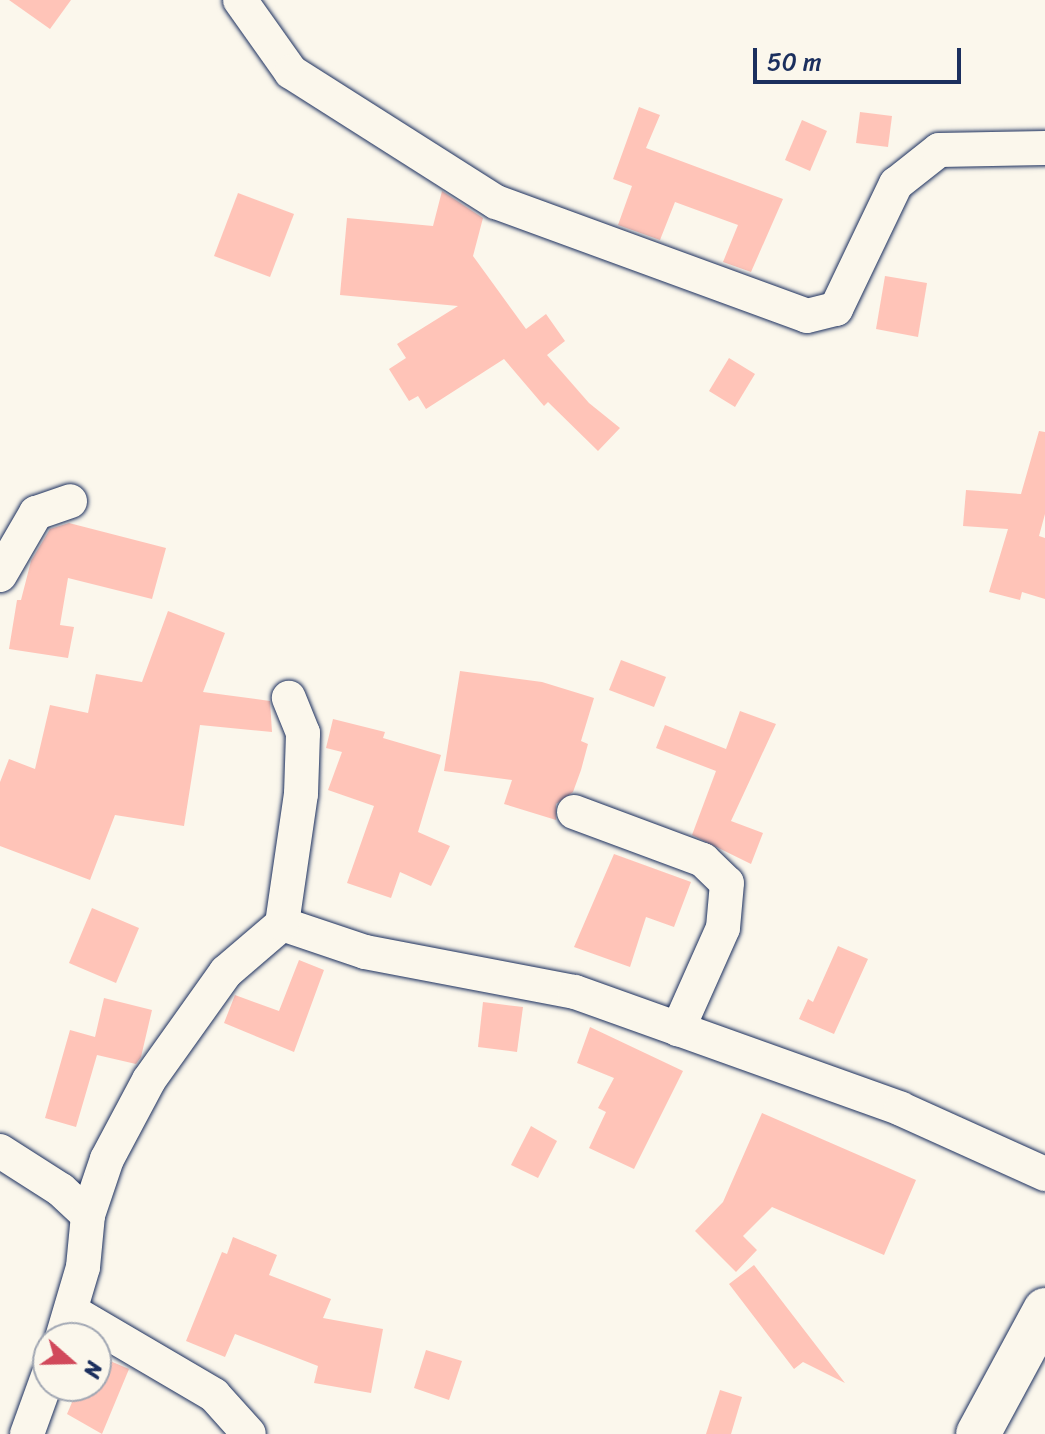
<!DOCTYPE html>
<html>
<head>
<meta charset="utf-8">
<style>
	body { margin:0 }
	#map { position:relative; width:1045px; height:1434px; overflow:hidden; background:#fbf7ec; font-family:Sriracha,sans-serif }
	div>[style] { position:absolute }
	.building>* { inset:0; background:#ffc4b8 }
	.roads { filter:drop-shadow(0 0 2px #1b2f5e) drop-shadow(0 0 2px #1b2f5e) }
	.street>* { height:34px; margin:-17px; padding:0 17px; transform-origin:17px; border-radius:17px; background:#fbf7ec }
	.secondary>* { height:44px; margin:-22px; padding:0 22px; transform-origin:22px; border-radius:22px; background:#fbf7ec }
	span { translate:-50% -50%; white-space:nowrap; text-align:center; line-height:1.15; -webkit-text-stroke:7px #fbf7ec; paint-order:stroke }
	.north { position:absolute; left:32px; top:1322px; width:80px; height:80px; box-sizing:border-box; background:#fbf7ec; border:2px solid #a1a7b3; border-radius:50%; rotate:110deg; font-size:22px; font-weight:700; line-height:32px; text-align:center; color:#1b2f5e }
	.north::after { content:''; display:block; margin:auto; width:28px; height:36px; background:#d1495b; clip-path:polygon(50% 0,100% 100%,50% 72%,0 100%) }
	.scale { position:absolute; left:753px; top:48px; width:208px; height:36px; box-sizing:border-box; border:4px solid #1b2f5e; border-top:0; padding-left:10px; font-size:24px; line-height:28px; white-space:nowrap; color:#1b2f5e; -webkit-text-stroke:6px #fbf7ec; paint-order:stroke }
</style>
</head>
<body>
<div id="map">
	<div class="building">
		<i style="clip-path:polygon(9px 0,71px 0,50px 29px)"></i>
		<i style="clip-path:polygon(639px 107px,660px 115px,646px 148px,783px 199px,751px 272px,723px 262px,738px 225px,694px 209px,675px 202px,660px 240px,618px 225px,632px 186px,613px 179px)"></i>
		<i style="clip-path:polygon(860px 112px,892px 116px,888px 147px,856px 143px)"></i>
		<i style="clip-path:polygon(802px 120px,827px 131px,810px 171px,785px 160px)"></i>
		<i style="clip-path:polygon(442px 191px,483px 218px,473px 256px,526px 329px,546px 314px,565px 341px,547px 355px,589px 403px,620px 428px,598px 451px,548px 402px,544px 406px,504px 359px,426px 409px,418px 396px,409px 401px,389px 369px,406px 358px,397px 344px,458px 306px,340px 295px,347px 218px,433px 226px)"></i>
		<i style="clip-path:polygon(238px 193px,294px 214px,270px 277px,214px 256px)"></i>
		<i style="clip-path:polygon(885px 276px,927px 283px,918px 337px,876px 329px)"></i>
		<i style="clip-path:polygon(729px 358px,755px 374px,735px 407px,709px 391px)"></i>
		<i style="clip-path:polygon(1039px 431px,1045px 432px,1045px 514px,1039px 536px,1045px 538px,1045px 599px,1022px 592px,1020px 600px,989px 592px,1008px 529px,963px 526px,966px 490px,1021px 494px)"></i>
		<i style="clip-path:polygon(69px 523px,166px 548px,152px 599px,68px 578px,60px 625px,74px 627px,68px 658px,9px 649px,17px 600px,21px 600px,31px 561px,50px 529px)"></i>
		<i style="clip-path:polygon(168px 611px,225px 633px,203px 692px,270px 701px,272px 732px,200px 725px,184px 826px,115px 815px,90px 880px,0 846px,0 782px,9px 759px,35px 769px,50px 705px,88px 713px,96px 674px,142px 682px)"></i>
		<i style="clip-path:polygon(621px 660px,666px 677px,654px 707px,609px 690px)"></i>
		<i style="clip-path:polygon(460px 671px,542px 682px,594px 698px,581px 741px,588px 744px,581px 770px,573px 792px,556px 804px,556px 820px,504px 804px,512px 780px,444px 771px)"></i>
		<i style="clip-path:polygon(740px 711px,776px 724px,731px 821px,763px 833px,751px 864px,692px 835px,716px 771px,656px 748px,665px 725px,726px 749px)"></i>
		<i style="clip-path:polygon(333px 719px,385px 732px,383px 738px,441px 755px,418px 832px,450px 846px,431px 886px,400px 872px,391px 898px,347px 883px,374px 806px,328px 790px,342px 752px,326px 748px)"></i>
		<i style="clip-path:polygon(614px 854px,691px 882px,674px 927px,646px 917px,630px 967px,574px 947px)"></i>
		<i style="clip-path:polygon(92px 908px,139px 928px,116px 983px,69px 963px)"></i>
		<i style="clip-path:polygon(838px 946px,868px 959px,834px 1034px,799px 1019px,808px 999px,813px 1002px)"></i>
		<i style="clip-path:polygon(299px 960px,324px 970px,294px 1052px,224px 1023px,235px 995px,279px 1011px)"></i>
		<i style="clip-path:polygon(104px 998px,152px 1010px,141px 1057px,136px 1064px,97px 1055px,76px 1127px,45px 1118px,70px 1030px,95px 1037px)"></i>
		<i style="clip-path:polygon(483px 1002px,523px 1007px,517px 1052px,478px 1047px)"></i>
		<i style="clip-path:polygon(590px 1027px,683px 1071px,634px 1169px,589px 1148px,606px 1112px,598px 1108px,614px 1078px,577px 1063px)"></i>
		<i style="clip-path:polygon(762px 1113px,916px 1180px,884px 1255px,772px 1207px,743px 1236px,757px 1250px,736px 1272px,695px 1231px,723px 1202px)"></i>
		<i style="clip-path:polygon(531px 1126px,557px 1141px,538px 1178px,511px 1165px)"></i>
		<i style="clip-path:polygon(233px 1237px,277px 1255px,269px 1275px,331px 1299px,323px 1318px,383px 1329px,371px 1393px,314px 1383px,318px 1366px,235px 1334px,225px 1357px,186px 1341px,222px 1252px,227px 1254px)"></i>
		<i style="clip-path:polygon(754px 1265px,845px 1383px,803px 1362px,794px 1369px,729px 1284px)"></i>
		<i style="clip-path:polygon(426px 1350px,462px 1361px,449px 1400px,414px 1388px)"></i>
		<i style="clip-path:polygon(96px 1355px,129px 1369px,102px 1434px,67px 1414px,79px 1386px,96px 1386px)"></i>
		<i style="clip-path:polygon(720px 1390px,742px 1397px,731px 1434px,706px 1434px)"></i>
	</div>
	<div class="roads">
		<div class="street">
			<i style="left:240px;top:0;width:88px;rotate:54.7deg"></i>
			<i style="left:291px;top:72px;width:243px;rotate:32.4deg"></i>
			<i style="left:496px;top:202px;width:331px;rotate:20.1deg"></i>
			<i style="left:807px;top:316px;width:30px;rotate:-14deg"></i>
			<i style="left:836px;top:309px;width:139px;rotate:-64.4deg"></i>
			<i style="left:896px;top:184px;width:55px;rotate:-38.3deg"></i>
			<i style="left:939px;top:150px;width:106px;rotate:-1.1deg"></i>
			<i style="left:0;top:575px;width:72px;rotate:-59.9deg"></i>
			<i style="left:36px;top:513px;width:36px;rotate:-19deg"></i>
			<i style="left:574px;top:812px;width:138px;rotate:20.4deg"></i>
			<i style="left:703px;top:860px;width:33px;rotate:44deg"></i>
			<i style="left:727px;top:883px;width:45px;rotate:95.1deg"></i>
			<i style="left:723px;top:928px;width:111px;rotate:114deg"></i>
			<i style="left:282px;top:924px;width:88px;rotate:18.6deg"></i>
			<i style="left:365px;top:952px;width:214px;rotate:10.8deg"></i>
			<i style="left:575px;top:992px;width:346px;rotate:19.7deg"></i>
			<i style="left:901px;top:1109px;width:158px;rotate:24.3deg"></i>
			<i style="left:0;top:1151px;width:72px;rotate:32.6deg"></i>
			<i style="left:61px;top:1190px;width:37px;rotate:43deg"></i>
			<i style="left:71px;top:1311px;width:166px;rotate:30.4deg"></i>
			<i style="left:214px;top:1395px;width:52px;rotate:48.1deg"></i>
			<i style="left:62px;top:1338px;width:74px;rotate:-73.5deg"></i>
			<i style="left:83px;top:1267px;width:52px;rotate:-84.5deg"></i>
			<i style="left:88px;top:1215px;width:59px;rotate:-71.3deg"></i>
			<i style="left:107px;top:1159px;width:89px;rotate:-62deg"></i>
			<i style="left:149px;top:1080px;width:133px;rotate:-54.5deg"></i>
			<i style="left:226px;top:972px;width:74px;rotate:-40.6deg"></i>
			<i style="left:282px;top:924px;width:131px;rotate:-81.7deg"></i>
			<i style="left:301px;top:794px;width:61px;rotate:-88.1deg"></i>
			<i style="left:303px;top:733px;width:38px;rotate:-112deg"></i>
			<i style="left:27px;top:1434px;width:62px;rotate:-70.1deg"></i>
		</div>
		<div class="secondary">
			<i style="left:978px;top:1434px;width:141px;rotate:-61.6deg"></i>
		</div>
	</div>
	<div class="north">N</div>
	<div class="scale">50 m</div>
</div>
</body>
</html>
